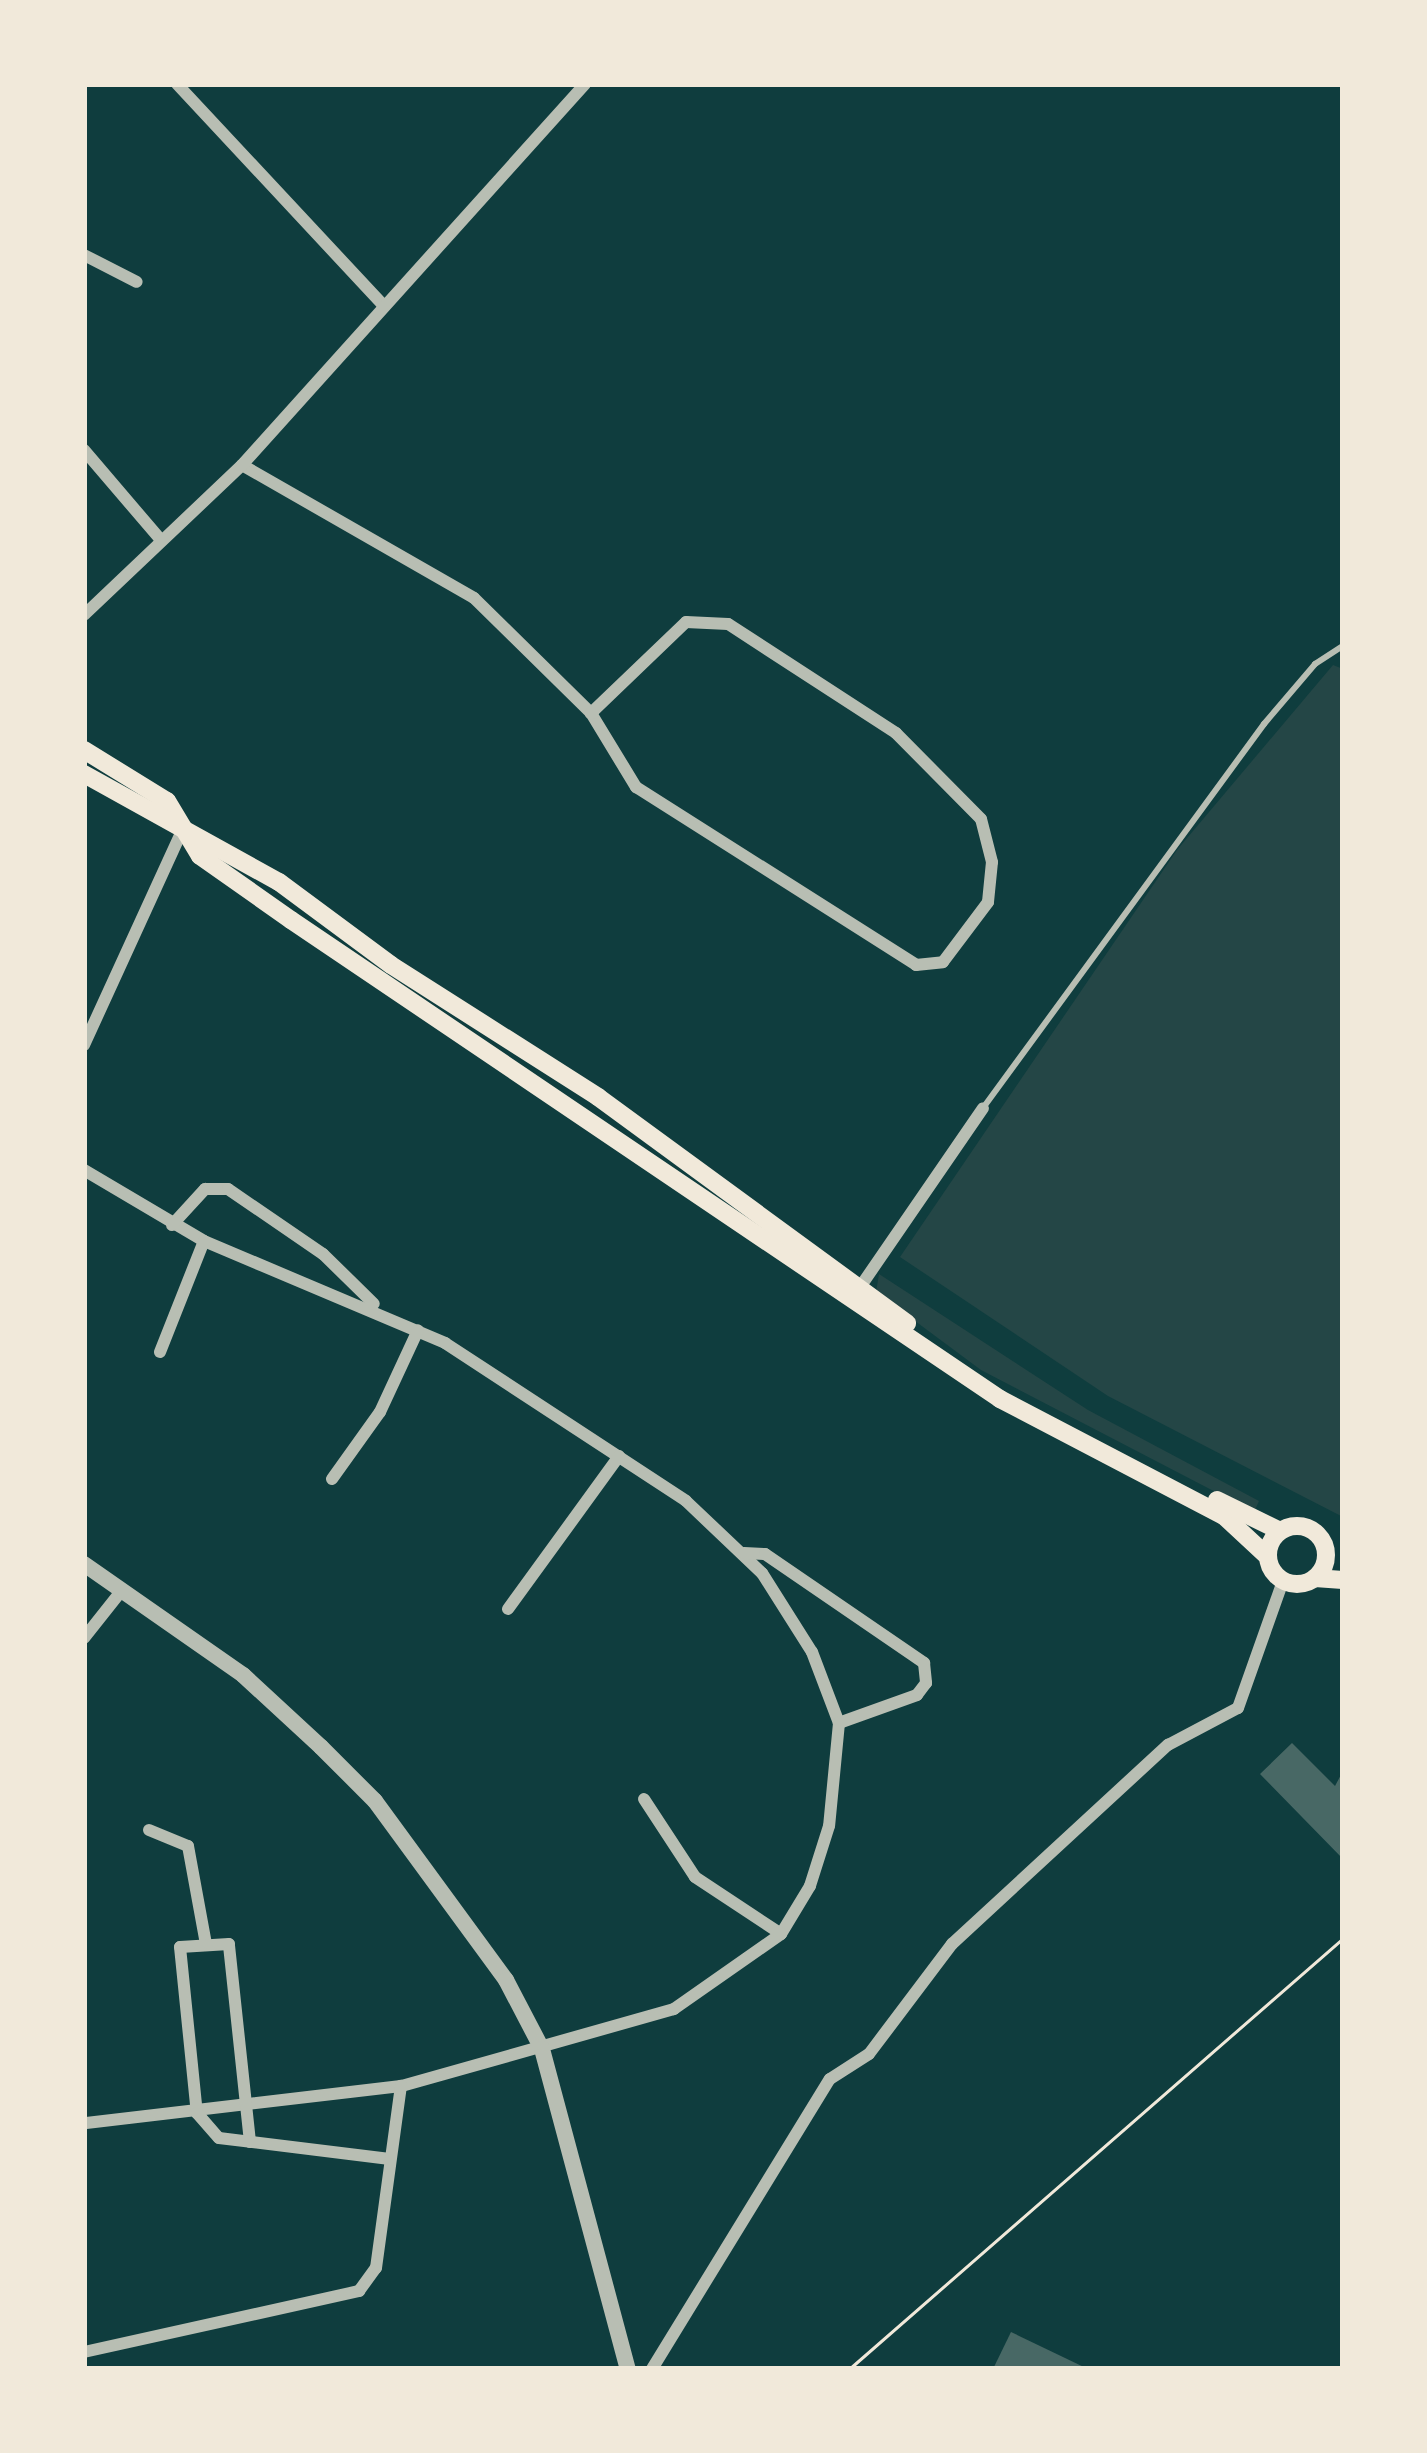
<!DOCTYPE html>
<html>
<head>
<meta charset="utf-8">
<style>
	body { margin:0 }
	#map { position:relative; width:1427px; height:2453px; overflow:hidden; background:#0f3d3e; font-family:Arial,sans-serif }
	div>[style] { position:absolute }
	.green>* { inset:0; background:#244646 }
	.building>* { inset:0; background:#486865 }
	.path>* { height:3px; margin:-1.5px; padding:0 1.5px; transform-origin:1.5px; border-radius:1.5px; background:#f1e9da }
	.service>* { height:6px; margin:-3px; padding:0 3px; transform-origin:3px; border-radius:3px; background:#b8beb3 }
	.minor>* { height:12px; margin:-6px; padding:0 6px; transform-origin:6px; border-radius:6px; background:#b8beb3 }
	.tertiary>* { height:16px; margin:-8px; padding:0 8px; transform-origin:8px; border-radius:8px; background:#b8beb3 }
	.secondary>* { height:18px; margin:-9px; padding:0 9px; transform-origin:9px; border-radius:9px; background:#f1e9da }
	.secondary>.ring { margin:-9px; padding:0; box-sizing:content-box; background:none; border:18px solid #f1e9da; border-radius:50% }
	span { translate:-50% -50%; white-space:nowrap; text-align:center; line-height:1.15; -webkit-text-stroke:9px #f1e9da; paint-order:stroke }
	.frame { position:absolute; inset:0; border:87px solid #f1e9da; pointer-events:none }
</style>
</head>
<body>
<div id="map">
	<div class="green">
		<i style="clip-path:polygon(1333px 665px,1343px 669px,1343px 1517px,1108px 1396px,900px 1257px,1177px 850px)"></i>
		<i style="clip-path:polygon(879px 1274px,1088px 1410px,1259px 1501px,1254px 1512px,981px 1370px,876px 1292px)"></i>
	</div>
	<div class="building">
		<i style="clip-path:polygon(1292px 1743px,1335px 1786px,1343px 1771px,1343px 1859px,1260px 1774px)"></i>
		<i style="clip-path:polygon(1011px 2332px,1088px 2369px,993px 2369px)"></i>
	</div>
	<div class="path">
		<i style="left:849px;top:2369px;width:656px;rotate:-41.1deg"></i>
	</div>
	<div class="service">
		<i style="left:983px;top:1108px;width:476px;rotate:-53.8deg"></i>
		<i style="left:1264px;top:724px;width:79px;rotate:-49.6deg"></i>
		<i style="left:1315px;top:664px;width:33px;rotate:-33deg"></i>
	</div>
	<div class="minor">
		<i style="left:177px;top:84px;width:301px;rotate:47deg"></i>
		<i style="left:84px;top:255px;width:59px;rotate:27deg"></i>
		<i style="left:84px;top:450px;width:117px;rotate:49.5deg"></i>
		<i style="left:242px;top:465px;width:267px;rotate:29.8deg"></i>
		<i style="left:474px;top:598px;width:164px;rotate:44.5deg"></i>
		<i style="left:591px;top:713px;width:87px;rotate:58.7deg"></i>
		<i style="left:636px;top:787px;width:332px;rotate:32.4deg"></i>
		<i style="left:916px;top:965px;width:27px;rotate:-6deg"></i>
		<i style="left:943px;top:962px;width:75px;rotate:-53.1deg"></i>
		<i style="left:988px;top:902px;width:40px;rotate:-84.3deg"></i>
		<i style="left:992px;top:862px;width:44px;rotate:-104.3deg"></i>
		<i style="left:981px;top:819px;width:121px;rotate:-134.7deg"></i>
		<i style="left:896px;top:733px;width:200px;rotate:-147deg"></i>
		<i style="left:728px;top:624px;width:42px;rotate:-177.3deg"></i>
		<i style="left:686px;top:622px;width:132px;rotate:136.2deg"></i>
		<i style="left:84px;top:615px;width:218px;rotate:-43.5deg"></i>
		<i style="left:242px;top:465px;width:513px;rotate:-48deg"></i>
		<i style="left:84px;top:1045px;width:238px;rotate:-65.4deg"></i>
		<i style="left:84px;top:1170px;width:139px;rotate:30.6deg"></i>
		<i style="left:204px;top:1241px;width:262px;rotate:22.9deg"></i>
		<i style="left:445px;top:1343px;width:288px;rotate:33.2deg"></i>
		<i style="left:686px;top:1501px;width:105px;rotate:43.5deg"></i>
		<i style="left:762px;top:1573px;width:93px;rotate:57.7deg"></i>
		<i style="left:812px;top:1652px;width:76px;rotate:69.2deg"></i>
		<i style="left:839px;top:1723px;width:103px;rotate:95.5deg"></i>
		<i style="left:829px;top:1826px;width:63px;rotate:107.6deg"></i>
		<i style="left:810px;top:1886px;width:56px;rotate:121.1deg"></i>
		<i style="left:781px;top:1934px;width:131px;rotate:145deg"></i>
		<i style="left:674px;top:2009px;width:284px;rotate:164.2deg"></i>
		<i style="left:401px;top:2086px;width:319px;rotate:173.3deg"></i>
		<i style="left:172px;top:1225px;width:49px;rotate:-47.5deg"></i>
		<i style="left:205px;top:1189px;width:23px"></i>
		<i style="left:228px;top:1189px;width:115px;rotate:34.4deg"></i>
		<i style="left:323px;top:1254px;width:71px;rotate:44.4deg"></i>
		<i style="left:856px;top:1293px;width:224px;rotate:-55.5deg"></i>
		<i style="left:160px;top:1352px;width:119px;rotate:-68.4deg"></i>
		<i style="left:332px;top:1479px;width:82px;rotate:-54.4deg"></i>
		<i style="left:380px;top:1412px;width:90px;rotate:-65.1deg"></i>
		<i style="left:744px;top:1553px;width:21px;rotate:3deg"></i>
		<i style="left:765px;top:1554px;width:193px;rotate:34.4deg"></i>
		<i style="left:924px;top:1663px;width:20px;rotate:84deg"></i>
		<i style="left:926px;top:1683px;width:15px;rotate:127deg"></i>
		<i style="left:917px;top:1695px;width:83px;rotate:160.3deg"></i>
		<i style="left:508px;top:1609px;width:189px;rotate:-54deg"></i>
		<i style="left:84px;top:1638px;width:61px;rotate:-51.6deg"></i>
		<i style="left:644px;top:1799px;width:93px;rotate:56.8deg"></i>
		<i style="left:695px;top:1877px;width:103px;rotate:33.5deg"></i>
		<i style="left:149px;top:1830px;width:42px;rotate:22.3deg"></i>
		<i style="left:188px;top:1846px;width:100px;rotate:79.6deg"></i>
		<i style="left:250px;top:2142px;width:199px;rotate:-96.1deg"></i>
		<i style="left:229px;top:1944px;width:49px;rotate:176.5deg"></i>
		<i style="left:180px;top:1947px;width:167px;rotate:84.2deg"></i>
		<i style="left:197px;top:2113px;width:33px;rotate:49deg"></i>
		<i style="left:219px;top:2138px;width:172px;rotate:7deg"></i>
		<i style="left:84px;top:2352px;width:282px;rotate:-12.5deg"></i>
		<i style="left:359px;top:2291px;width:29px;rotate:-54deg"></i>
		<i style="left:376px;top:2268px;width:184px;rotate:-82.2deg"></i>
		<i style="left:652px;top:2369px;width:340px;rotate:-58.5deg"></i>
		<i style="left:830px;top:2079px;width:46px;rotate:-32.7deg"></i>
		<i style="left:869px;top:2054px;width:138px;rotate:-53deg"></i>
		<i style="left:952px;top:1944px;width:294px;rotate:-42.7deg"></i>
		<i style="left:1168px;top:1745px;width:79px;rotate:-27.9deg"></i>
		<i style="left:1238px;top:1708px;width:135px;rotate:-70.5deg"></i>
	</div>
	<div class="tertiary">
		<i style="left:84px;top:1564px;width:194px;rotate:34.9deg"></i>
		<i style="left:243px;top:1675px;width:106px;rotate:42.7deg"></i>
		<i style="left:321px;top:1747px;width:76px;rotate:45deg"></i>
		<i style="left:375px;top:1801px;width:222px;rotate:53.8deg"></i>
		<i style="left:506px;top:1980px;width:78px;rotate:62.4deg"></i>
		<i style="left:542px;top:2049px;width:331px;rotate:75deg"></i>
	</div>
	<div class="secondary">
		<i style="left:84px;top:750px;width:97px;rotate:31.6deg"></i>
		<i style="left:167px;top:801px;width:64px;rotate:59deg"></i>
		<i style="left:200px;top:856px;width:111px;rotate:35.1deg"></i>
		<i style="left:291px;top:920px;width:856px;rotate:34.04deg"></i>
		<i style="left:1000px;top:1399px;width:253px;rotate:27.6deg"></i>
		<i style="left:1224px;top:1516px;width:59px;rotate:42.9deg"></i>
		<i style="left:84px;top:774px;width:223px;rotate:29deg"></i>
		<i style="left:279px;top:882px;width:139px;rotate:36.5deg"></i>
		<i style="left:391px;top:965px;width:246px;rotate:32.5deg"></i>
		<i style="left:598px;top:1097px;width:383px;rotate:36.2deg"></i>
		<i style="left:1217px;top:1500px;width:70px;rotate:26.2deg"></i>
		<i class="ring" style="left:1268px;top:1526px;width:40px;height:40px"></i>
		<i style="left:1315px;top:1578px;width:28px;rotate:4deg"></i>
	</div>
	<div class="frame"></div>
</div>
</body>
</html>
